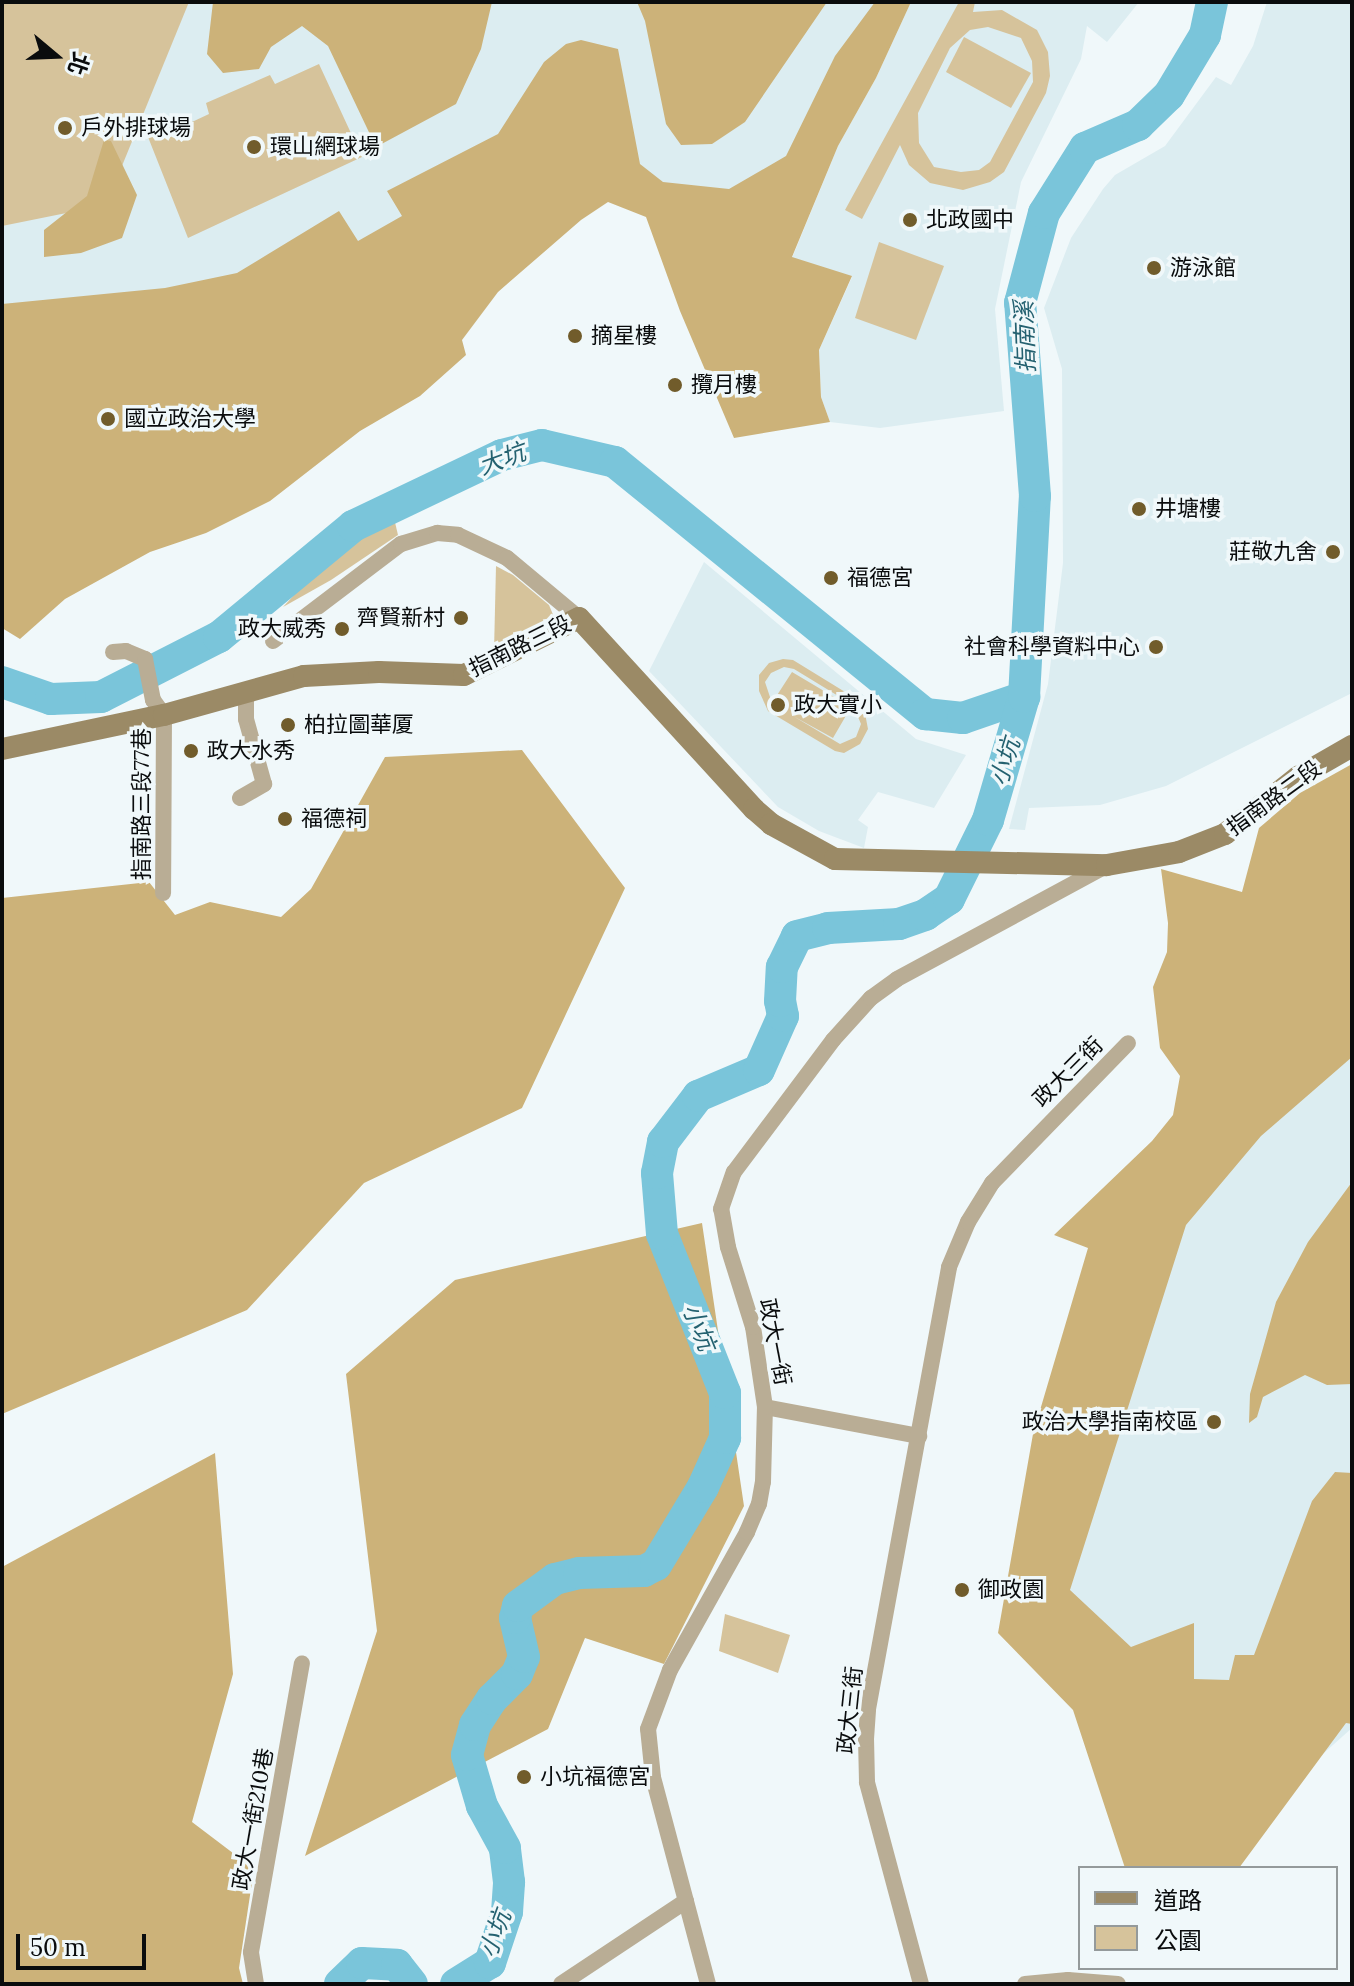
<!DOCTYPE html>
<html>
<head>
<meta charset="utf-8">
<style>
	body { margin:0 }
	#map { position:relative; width:1354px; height:1986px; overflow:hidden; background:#f0f8fa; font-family:Lora,"Noto Sans TC",serif }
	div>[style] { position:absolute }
	.built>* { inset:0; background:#dcedf1 }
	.green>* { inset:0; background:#d6c39b }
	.forest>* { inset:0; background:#ccb279 }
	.river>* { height:32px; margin:-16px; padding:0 16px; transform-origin:16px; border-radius:16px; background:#7ac5da }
	.street>* { height:16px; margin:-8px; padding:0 8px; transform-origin:8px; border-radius:8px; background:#b9ad95 }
	.secondary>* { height:22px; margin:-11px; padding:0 11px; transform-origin:11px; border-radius:11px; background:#9b8a66 }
	.dots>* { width:22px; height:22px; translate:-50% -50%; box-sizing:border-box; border:4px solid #f0f8fa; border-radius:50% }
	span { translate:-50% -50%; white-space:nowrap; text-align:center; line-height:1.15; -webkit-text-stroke:7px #f0f8fa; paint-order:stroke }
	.poi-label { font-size:22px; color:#0a0c0d }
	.left { translate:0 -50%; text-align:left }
	.right { translate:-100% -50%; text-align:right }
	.street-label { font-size:22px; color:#0a0c0d }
	.water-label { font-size:24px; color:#246170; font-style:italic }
	.frame { position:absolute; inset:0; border:4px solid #0a0c0d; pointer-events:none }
	.legend { position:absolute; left:1078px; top:1866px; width:260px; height:104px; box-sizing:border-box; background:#f0f8fa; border:2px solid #949a9b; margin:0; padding:10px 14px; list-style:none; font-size:24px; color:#0a0c0d }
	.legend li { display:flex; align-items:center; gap:16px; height:40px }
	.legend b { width:40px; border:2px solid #949a9b }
	.north { position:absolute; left:16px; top:16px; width:80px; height:80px; -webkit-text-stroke:6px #f0f8fa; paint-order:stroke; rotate:109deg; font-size:22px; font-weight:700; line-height:32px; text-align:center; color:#0a0c0d }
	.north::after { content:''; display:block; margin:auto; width:28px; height:36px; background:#0a0c0d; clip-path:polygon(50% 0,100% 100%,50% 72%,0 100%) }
	.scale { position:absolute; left:16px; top:1934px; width:130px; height:36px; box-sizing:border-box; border:4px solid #0a0c0d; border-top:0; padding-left:10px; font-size:24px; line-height:28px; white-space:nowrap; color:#0a0c0d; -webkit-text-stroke:6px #f0f8fa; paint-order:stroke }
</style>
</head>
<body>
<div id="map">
	<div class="built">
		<i style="clip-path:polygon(2px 2px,909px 2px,779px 261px,626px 173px,2px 578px)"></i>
		<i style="clip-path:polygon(911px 2px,1139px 2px,1107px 42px,1087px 26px,1081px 59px,1021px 182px,995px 309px,1004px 411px,880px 428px,830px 422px,821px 397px,819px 350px,852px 277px,792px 258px,838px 146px,876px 78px)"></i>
		<i style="clip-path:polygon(1267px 2px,1352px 2px,1352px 693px,1166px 786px,1100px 805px,1029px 808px,1025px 830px,1009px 829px,1048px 684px,1063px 563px,1062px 369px,1044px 308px,1071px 238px,1103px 189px,1115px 175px,1165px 146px,1216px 77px,1231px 85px,1253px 46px)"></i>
		<i style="clip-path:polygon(704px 562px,916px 739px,966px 755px,934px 808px,878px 792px,858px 820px,868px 827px,864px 848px,819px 831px,778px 807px,649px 671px)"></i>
		<i style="clip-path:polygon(1352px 907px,1352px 1728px,1195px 1868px,1051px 1593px,1102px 1251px)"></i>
	</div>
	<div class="green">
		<i style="clip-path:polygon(2px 2px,189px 2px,106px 205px,2px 226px)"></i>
		<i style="clip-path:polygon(evenodd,959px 2px,975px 2px,973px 12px,1002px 10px,1037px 30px,1048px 52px,1050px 76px,1046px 93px,1004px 172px,990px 182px,963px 190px,930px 183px,909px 165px,900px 145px,862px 219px,845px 210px,959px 2px,988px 27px,1021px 38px,1032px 61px,1033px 82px,990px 162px,979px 170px,961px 172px,934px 167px,919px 143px,918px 113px,950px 48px,970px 30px,988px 27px)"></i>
		<i style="clip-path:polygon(964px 37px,1031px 73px,1011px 108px,946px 72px)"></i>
		<i style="clip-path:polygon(319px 64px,362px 157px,188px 238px,148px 137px,173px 125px,177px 129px,209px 114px,206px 103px,270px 75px,275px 84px)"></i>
		<i style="clip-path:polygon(879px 242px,944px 266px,916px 340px,855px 318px)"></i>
		<i style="clip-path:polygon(393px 514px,398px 535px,331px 580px,283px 607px,338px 548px)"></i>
		<i style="clip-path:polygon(496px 566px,513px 575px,549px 605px,554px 617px,494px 651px)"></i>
		<i style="clip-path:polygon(evenodd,783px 659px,793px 660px,863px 703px,868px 729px,860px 744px,844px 753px,835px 751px,768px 711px,759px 691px,759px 675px,769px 663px,783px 659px,784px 667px,794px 669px,853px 705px,861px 724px,856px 737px,840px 744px,793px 716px,833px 738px,851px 707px,792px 672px,772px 703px,765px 682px,771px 673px,784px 667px)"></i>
		<i style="clip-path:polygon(725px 1614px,790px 1635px,778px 1673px,719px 1651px)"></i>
	</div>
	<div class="forest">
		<i style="clip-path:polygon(213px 2px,492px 2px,481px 49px,456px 104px,376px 147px,328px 46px,302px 26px,271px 47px,259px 69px,223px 73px,207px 54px)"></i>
		<i style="clip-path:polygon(637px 2px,827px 2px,745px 122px,712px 144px,681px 145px,666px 124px,645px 21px)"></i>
		<i style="clip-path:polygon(875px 2px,911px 2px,876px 78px,838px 146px,792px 257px,852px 276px,819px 350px,821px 397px,830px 422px,734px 438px,680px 311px,646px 217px,608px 202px,581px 220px,498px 292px,462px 340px,466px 355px,420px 396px,360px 431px,270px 501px,206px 533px,150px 552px,65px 599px,20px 639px,2px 628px,2px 304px,165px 288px,237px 273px,339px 211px,358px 241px,402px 216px,387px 191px,498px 134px,544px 62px,566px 44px,581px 40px,618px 49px,640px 164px,663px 182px,729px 189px,786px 156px,835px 56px)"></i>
		<i style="clip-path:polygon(104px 140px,111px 141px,137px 195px,122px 238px,81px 253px,44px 257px,44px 230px,87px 196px)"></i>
		<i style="clip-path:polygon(522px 750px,625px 888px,522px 1108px,364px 1183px,247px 1310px,2px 1414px,2px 898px,149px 882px,175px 915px,210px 902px,281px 917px,311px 889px,385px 757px)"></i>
		<i style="clip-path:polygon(1352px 764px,1352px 1057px,1261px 1136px,1186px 1225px,1070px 1590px,1131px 1647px,1194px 1623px,1194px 1679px,1229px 1680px,1235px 1655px,1254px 1655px,1312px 1501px,1335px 1472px,1352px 1473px,1352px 1724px,1346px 1723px,1239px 1868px,1125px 1868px,1073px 1710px,998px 1633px,1033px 1434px,1088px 1248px,1054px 1235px,1152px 1141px,1173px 1115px,1180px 1076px,1160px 1048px,1153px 987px,1167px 952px,1168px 923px,1161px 869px,1242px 892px,1259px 828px,1300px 793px)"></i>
		<i style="clip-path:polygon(1352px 1182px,1352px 1384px,1327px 1385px,1305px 1375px,1263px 1397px,1257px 1417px,1249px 1423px,1250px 1394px,1276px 1302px,1308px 1242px)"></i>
		<i style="clip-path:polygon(702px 1223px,744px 1506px,664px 1664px,585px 1638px,548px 1729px,305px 1856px,377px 1631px,346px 1374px,455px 1280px)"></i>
		<i style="clip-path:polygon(215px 1453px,233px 1674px,192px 1822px,254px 1869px,239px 1968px,243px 1984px,2px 1984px,2px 1567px)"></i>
	</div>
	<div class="river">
		<i style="left:2px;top:682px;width:52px;rotate:19.1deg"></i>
		<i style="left:51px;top:699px;width:50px;rotate:-2.3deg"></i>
		<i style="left:101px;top:697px;width:132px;rotate:-27deg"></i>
		<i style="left:219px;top:637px;width:174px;rotate:-39.6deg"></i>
		<i style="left:353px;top:526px;width:165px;rotate:-25.5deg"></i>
		<i style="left:502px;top:455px;width:41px;rotate:-14deg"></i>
		<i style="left:542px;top:445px;width:75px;rotate:13.1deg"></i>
		<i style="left:615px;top:462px;width:400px;rotate:39.1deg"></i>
		<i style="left:925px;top:714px;width:38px;rotate:6deg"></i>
		<i style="left:963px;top:718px;width:65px;rotate:-19deg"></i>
		<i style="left:340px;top:1984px;width:30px;rotate:-44deg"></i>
		<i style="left:362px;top:1963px;width:35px;rotate:3deg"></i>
		<i style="left:397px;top:1965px;width:24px;rotate:52deg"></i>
		<i style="left:456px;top:1984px;width:40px;rotate:-32deg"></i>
		<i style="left:490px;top:1963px;width:54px;rotate:-71.6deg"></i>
		<i style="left:507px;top:1912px;width:30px;rotate:-86deg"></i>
		<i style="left:509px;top:1882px;width:34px;rotate:-97deg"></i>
		<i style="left:505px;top:1848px;width:48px;rotate:-118.7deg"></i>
		<i style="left:482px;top:1806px;width:53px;rotate:-106.4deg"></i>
		<i style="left:467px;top:1755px;width:31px;rotate:-75deg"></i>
		<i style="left:475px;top:1725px;width:31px;rotate:-57deg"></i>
		<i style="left:492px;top:1699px;width:35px;rotate:-45deg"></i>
		<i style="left:517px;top:1674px;width:18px;rotate:-68deg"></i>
		<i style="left:524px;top:1657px;width:40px;rotate:-103deg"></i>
		<i style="left:515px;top:1618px;width:12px;rotate:-76deg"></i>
		<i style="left:518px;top:1606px;width:46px;rotate:-36.1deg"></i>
		<i style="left:555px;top:1579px;width:25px;rotate:-14deg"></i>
		<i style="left:579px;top:1573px;width:65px;rotate:-1.8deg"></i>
		<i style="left:644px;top:1571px;width:13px;rotate:-27deg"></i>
		<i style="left:656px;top:1565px;width:91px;rotate:-58.9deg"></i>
		<i style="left:703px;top:1487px;width:54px;rotate:-65.8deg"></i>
		<i style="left:725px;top:1438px;width:45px;rotate:-90deg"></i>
		<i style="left:725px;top:1393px;width:171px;rotate:-111.6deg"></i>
		<i style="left:662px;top:1234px;width:61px;rotate:-94.7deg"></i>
		<i style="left:657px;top:1173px;width:32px;rotate:-79deg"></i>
		<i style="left:663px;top:1142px;width:58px;rotate:-52.7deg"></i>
		<i style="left:698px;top:1096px;width:66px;rotate:-23.1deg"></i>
		<i style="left:759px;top:1070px;width:59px;rotate:-66deg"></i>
		<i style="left:783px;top:1016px;width:15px;rotate:-101deg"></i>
		<i style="left:780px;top:1001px;width:34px;rotate:-87deg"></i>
		<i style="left:782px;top:967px;width:34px;rotate:-64deg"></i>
		<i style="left:797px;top:936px;width:32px;rotate:-14deg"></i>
		<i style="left:828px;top:928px;width:71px;rotate:-3.2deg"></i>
		<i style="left:899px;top:924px;width:28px;rotate:-19deg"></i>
		<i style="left:925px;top:915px;width:29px;rotate:-34deg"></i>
		<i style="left:949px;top:899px;width:88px;rotate:-63.7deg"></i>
		<i style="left:988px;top:820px;width:128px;rotate:-73.7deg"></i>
		<i style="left:1024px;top:697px;width:201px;rotate:-86.9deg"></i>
		<i style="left:1035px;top:496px;width:194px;rotate:-94.4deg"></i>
		<i style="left:1020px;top:303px;width:93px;rotate:-75.1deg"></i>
		<i style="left:1044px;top:213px;width:77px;rotate:-57.8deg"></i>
		<i style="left:1085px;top:148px;width:58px;rotate:-23.5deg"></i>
		<i style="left:1138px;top:125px;width:43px;rotate:-44.1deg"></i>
		<i style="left:1169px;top:95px;width:70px;rotate:-59deg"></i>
		<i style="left:1205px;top:35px;width:34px;rotate:-78deg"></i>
	</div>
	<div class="street">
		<i style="left:273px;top:641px;width:161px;rotate:-37.2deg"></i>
		<i style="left:401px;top:544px;width:38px;rotate:-17deg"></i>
		<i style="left:437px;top:533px;width:21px;rotate:5deg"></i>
		<i style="left:458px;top:535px;width:54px;rotate:25.1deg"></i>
		<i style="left:507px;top:558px;width:94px;rotate:39.8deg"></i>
		<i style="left:113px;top:652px;width:13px;rotate:-4deg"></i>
		<i style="left:126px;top:651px;width:21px;rotate:23deg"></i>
		<i style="left:145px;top:659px;width:42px;rotate:79deg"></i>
		<i style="left:153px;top:700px;width:19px;rotate:54deg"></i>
		<i style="left:164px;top:715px;width:178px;rotate:90.3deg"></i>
		<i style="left:240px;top:798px;width:28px;rotate:-30deg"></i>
		<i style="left:264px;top:784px;width:67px;rotate:-105.5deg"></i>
		<i style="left:246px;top:719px;width:28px;rotate:-90deg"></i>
		<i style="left:765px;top:1407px;width:157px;rotate:10.7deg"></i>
		<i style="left:256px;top:1984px;width:32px;rotate:-99deg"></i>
		<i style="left:251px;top:1952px;width:293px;rotate:-80deg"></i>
		<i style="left:561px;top:1984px;width:150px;rotate:-33.6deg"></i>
		<i style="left:708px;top:1984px;width:214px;rotate:-104.9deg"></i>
		<i style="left:653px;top:1777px;width:48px;rotate:-95.9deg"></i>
		<i style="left:648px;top:1729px;width:63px;rotate:-69.6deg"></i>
		<i style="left:670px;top:1670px;width:158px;rotate:-60.8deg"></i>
		<i style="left:747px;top:1532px;width:30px;rotate:-67deg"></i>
		<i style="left:759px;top:1504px;width:22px;rotate:-80deg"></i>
		<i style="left:763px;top:1482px;width:75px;rotate:-88.5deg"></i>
		<i style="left:765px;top:1407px;width:81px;rotate:-98.5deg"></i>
		<i style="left:753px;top:1327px;width:84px;rotate:-107.4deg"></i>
		<i style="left:728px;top:1247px;width:39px;rotate:-100deg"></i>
		<i style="left:721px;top:1209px;width:39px;rotate:-71deg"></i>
		<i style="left:734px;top:1172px;width:165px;rotate:-53.1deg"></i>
		<i style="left:833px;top:1040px;width:57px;rotate:-47.9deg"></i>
		<i style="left:871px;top:998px;width:32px;rotate:-36deg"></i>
		<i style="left:897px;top:979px;width:238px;rotate:-28.4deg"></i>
		<i style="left:921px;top:1984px;width:209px;rotate:-105deg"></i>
		<i style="left:867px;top:1782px;width:43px;rotate:-91.3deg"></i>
		<i style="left:866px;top:1739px;width:30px;rotate:-86deg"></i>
		<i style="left:868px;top:1709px;width:449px;rotate:-79.6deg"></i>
		<i style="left:949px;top:1267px;width:49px;rotate:-67.1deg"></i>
		<i style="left:968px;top:1222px;width:46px;rotate:-58.4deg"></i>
		<i style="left:992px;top:1183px;width:195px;rotate:-45.8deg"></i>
		<i style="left:1025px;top:1984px;width:43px;rotate:-5.3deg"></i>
		<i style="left:1068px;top:1980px;width:50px;rotate:4.6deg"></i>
	</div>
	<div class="secondary">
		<i style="left:2px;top:749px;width:166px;rotate:-11.9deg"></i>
		<i style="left:164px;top:715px;width:145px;rotate:-15.6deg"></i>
		<i style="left:304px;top:676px;width:75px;rotate:-3.1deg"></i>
		<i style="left:379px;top:672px;width:85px;rotate:2deg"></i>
		<i style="left:464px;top:675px;width:128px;rotate:-26.4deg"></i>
		<i style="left:579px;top:618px;width:259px;rotate:47.5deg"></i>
		<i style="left:754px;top:809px;width:23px;rotate:41deg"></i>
		<i style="left:771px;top:824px;width:73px;rotate:28.7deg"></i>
		<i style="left:835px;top:859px;width:272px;rotate:1.3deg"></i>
		<i style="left:1107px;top:865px;width:73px;rotate:-10.2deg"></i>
		<i style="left:1179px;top:852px;width:49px;rotate:-21.4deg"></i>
		<i style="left:1225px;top:834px;width:93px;rotate:-38deg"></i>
		<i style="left:1298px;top:777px;width:62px;rotate:-29.9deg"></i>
	</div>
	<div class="dots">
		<i style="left:65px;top:128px;background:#715c2b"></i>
		<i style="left:254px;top:147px;background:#715c2b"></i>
		<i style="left:910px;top:220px;background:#715c2b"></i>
		<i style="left:1154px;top:268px;background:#715c2b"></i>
		<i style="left:575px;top:336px;background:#715c2b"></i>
		<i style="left:675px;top:385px;background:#715c2b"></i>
		<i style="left:108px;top:419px;background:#715c2b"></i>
		<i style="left:1139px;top:509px;background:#715c2b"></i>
		<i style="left:1333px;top:552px;background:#715c2b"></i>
		<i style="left:831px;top:578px;background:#715c2b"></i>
		<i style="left:461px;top:618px;background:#715c2b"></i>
		<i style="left:342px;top:629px;background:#715c2b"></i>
		<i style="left:1156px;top:647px;background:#715c2b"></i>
		<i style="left:778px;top:705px;background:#715c2b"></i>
		<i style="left:288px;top:725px;background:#715c2b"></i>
		<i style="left:191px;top:751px;background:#715c2b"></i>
		<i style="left:285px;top:819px;background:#715c2b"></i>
		<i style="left:1214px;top:1422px;background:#715c2b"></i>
		<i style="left:962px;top:1590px;background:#715c2b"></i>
		<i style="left:524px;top:1777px;background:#715c2b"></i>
	</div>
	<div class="poi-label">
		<span class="left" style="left:81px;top:128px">戶外排球場</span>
		<span class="left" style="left:270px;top:147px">環山網球場</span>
		<span class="left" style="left:926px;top:220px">北政國中</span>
		<span class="left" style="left:1170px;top:268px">游泳館</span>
		<span class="left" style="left:591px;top:336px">摘星樓</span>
		<span class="left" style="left:691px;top:385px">攬月樓</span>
		<span class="left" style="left:124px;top:419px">國立政治大學</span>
		<span class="left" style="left:1155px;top:509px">井塘樓</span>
		<span class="right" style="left:1317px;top:552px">莊敬九舍</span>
		<span class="left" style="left:847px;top:578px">福德宮</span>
		<span class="right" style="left:445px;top:618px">齊賢新村</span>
		<span class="right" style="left:326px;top:629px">政大威秀</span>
		<span class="right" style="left:1140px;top:647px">社會科學資料中心</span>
		<span class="left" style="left:794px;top:705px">政大實小</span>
		<span class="left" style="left:304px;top:725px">柏拉圖華厦</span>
		<span class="left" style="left:207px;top:751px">政大水秀</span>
		<span class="left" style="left:301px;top:819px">福德祠</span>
		<span class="right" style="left:1198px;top:1422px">政治大學指南校區</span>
		<span class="left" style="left:978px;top:1590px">御政園</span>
		<span class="left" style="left:540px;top:1777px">小坑福德宮</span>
	</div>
	<div class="street-label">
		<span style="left:520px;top:646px;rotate:-26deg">指南路三段</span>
		<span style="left:1274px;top:798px;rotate:-36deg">指南路二段</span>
		<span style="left:142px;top:804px;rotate:-90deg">指南路三段77巷</span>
		<span style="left:1068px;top:1072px;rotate:-45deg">政大三街</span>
		<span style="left:775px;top:1342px;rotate:79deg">政大一街</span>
		<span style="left:850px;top:1710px;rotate:-84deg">政大三街</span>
		<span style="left:253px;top:1819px;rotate:-80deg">政大一街210巷</span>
	</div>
	<div class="water-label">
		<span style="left:1025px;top:337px;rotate:-92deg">指南溪</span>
		<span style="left:502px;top:459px;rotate:-20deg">大坑</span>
		<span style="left:1005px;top:762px;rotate:-73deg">小坑</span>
		<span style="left:699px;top:1327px;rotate:68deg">小坑</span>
		<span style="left:495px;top:1934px;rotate:-70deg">小坑</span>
	</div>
	<div class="frame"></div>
	<ul class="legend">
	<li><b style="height:10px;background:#9b8a66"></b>道路</li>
	<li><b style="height:22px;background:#d6c39b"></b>公園</li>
	</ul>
	<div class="north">北</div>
	<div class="scale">50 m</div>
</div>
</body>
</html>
